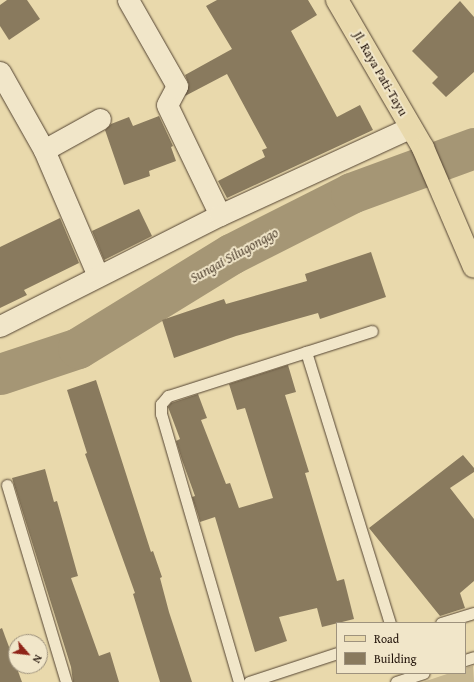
<!DOCTYPE html>
<html>
<head>
<meta charset="utf-8">
<style>
	body { margin:0 }
	#map { position:relative; width:474px; height:682px; overflow:hidden; background:#e9d9ac; font-family:"Gentium Book Plus",serif }
	div>[style] { position:absolute }
	.green>* { inset:0; background:#c7b790 }
	.river>* { height:41px; margin:-20.5px; padding:0 20.5px; transform-origin:20.5px; border-radius:20.5px; background:#a59675 }
	.building>* { inset:0; background:#897a5e }
	.roads { filter:drop-shadow(0 0 1px #544432) drop-shadow(0 0 1px #544432) }
	.service>* { height:11px; margin:-5.5px; padding:0 5.5px; transform-origin:5.5px; border-radius:5.5px; background:#f1e6c9 }
	.minor>* { height:21px; margin:-10.5px; padding:0 10.5px; transform-origin:10.5px; border-radius:10.5px; background:#f1e6c9 }
	.primary>* { height:22px; margin:-11px; padding:0 11px; transform-origin:11px; border-radius:11px; background:#e9d9ac }
	span { translate:-50% -50%; white-space:nowrap; text-align:center; line-height:1.15; -webkit-text-stroke:4px #f1e6c9; paint-order:stroke }
	.street-label { font-size:13px; color:#22130a }
	.water-label { font-size:14px; color:#564735; font-style:italic }
	.legend { position:absolute; left:336px; top:622px; width:130px; height:52px; box-sizing:border-box; background:#f1e6c9; border:1px solid #9e927d; margin:0; padding:5px 7px; list-style:none; font-size:12px; color:#22130a }
	.legend li { display:flex; align-items:center; gap:8px; height:20px }
	.legend b { width:20px; border:1px solid #9e927d }
	.north { position:absolute; left:8px; top:634px; width:40px; height:40px; box-sizing:border-box; background:#f1e6c9; border:1px solid #9e927d; border-radius:50%; rotate:118deg; font-size:11px; font-weight:700; line-height:16px; text-align:center; color:#22130a }
	.north::after { content:''; display:block; margin:auto; width:14px; height:18px; background:#8f2418; clip-path:polygon(50% 0,100% 100%,50% 72%,0 100%) }
</style>
</head>
<body>
<div id="map">
	<div class="green">
		<i style="clip-path:polygon(473px 666px,474px 682px,423px 682px,450px 673px,465px 673px,465px 668px)"></i>
	</div>
	<div class="river">
		<i style="left:0;top:374px;width:82px;rotate:-18.4deg"></i>
		<i style="left:78px;top:348px;width:180px;rotate:-31.6deg"></i>
		<i style="left:231px;top:254px;width:135px;rotate:-26.9deg"></i>
		<i style="left:351px;top:193px;width:131px;rotate:-20.1deg"></i>
	</div>
	<div class="building">
		<i style="clip-path:polygon(7px 0,27px 0,40px 19px,9px 40px,0 26px,0 5px)"></i>
		<i style="clip-path:polygon(217px 0,308px 0,317px 15px,291px 31px,337px 117px,360px 105px,373px 130px,227px 198px,218px 181px,265px 157px,262px 150px,267px 148px,227px 74px,185px 96px,189px 85px,185px 75px,232px 49px,206px 6px)"></i>
		<i style="clip-path:polygon(460px 1px,474px 17px,474px 72px,446px 97px,432px 83px,438px 77px,412px 51px)"></i>
		<i style="clip-path:polygon(159px 116px,173px 146px,171px 147px,176px 161px,149px 171px,150px 176px,124px 185px,105px 130px,111px 124px,129px 117px,133px 126px)"></i>
		<i style="clip-path:polygon(139px 209px,152px 236px,104px 260px,92px 231px)"></i>
		<i style="clip-path:polygon(60px 218px,79px 263px,24px 290px,27px 295px,0 308px,0 247px)"></i>
		<i style="clip-path:polygon(371px 252px,386px 297px,320px 319px,318px 313px,236px 336px,174px 358px,162px 320px,224px 299px,226px 304px,307px 281px,305px 274px)"></i>
		<i style="clip-path:polygon(288px 365px,296px 392px,285px 395px,309px 472px,305px 473px,337px 581px,344px 579px,354px 619px,322px 627px,317px 608px,279px 617px,287px 641px,255px 652px,215px 517px,200px 522px,198px 515px,192px 497px,195px 496px,182px 460px,176px 441px,180px 439px,168px 407px,171px 403px,198px 394px,207px 418px,201px 420px,226px 484px,230px 483px,239px 508px,273px 498px,245px 408px,237px 410px,229px 384px)"></i>
		<i style="clip-path:polygon(96px 380px,151px 552px,153px 551px,162px 577px,160px 578px,169px 612px,192px 682px,160px 682px,133px 594px,135px 593px,85px 454px,87px 453px,67px 390px)"></i>
		<i style="clip-path:polygon(463px 455px,474px 468px,474px 472px,450px 488px,474px 519px,474px 581px,460px 593px,465px 608px,440px 616px,369px 528px)"></i>
		<i style="clip-path:polygon(45px 469px,54px 502px,57px 501px,78px 576px,71px 578px,99px 656px,110px 652px,119px 682px,73px 682px,71px 667px,12px 478px)"></i>
		<i style="clip-path:polygon(2px 628px,22px 682px,0 682px,0 629px)"></i>
	</div>
	<div class="roads">
		<div class="service">
			<i style="left:306px;top:352px;width:284px;rotate:72.8deg"></i>
			<i style="left:7px;top:485px;width:206px;rotate:73.3deg"></i>
			<i style="left:441px;top:623px;width:34px;rotate:-17deg"></i>
			<i style="left:465px;top:660px;width:9px;rotate:-18deg"></i>
			<i style="left:239px;top:682px;width:279px;rotate:-106.2deg"></i>
			<i style="left:161px;top:414px;width:10px;rotate:-90deg"></i>
			<i style="left:161px;top:404px;width:11px;rotate:-49deg"></i>
			<i style="left:168px;top:396px;width:214px;rotate:-17.7deg"></i>
			<i style="left:249px;top:682px;width:93px;rotate:-18.2deg"></i>
			<i style="left:396px;top:682px;width:29px;rotate:-18deg"></i>
		</div>
		<div class="minor">
			<i style="left:128px;top:0;width:99px;rotate:60.3deg"></i>
			<i style="left:177px;top:86px;width:21px;rotate:118deg"></i>
			<i style="left:167px;top:105px;width:122px;rotate:64.3deg"></i>
			<i style="left:0;top:72px;width:90px;rotate:60.6deg"></i>
			<i style="left:44px;top:150px;width:137px;rotate:66.8deg"></i>
			<i style="left:44px;top:150px;width:64px;rotate:-29deg"></i>
			<i style="left:0;top:326px;width:246px;rotate:-26.8deg"></i>
			<i style="left:220px;top:215px;width:210px;rotate:-24.7deg"></i>
		</div>
		<div class="primary">
			<i style="left:337px;top:0;width:171px;rotate:59.8deg"></i>
			<i style="left:423px;top:148px;width:129px;rotate:66.8deg"></i>
		</div>
	</div>
	<div class="street-label">
		<span style="left:380px;top:74px;rotate:60deg">Jl. Raya Pati-Tayu</span>
	</div>
	<div class="water-label">
		<span style="left:234px;top:255px;rotate:-29deg">Sungai Silugonggo</span>
	</div>
	<ul class="legend">
	<li><b style="height:5px;background:#e9d9ac"></b>Road</li>
	<li><b style="height:11px;background:#897a5e"></b>Building</li>
	</ul>
	<div class="north">N</div>
</div>
</body>
</html>
